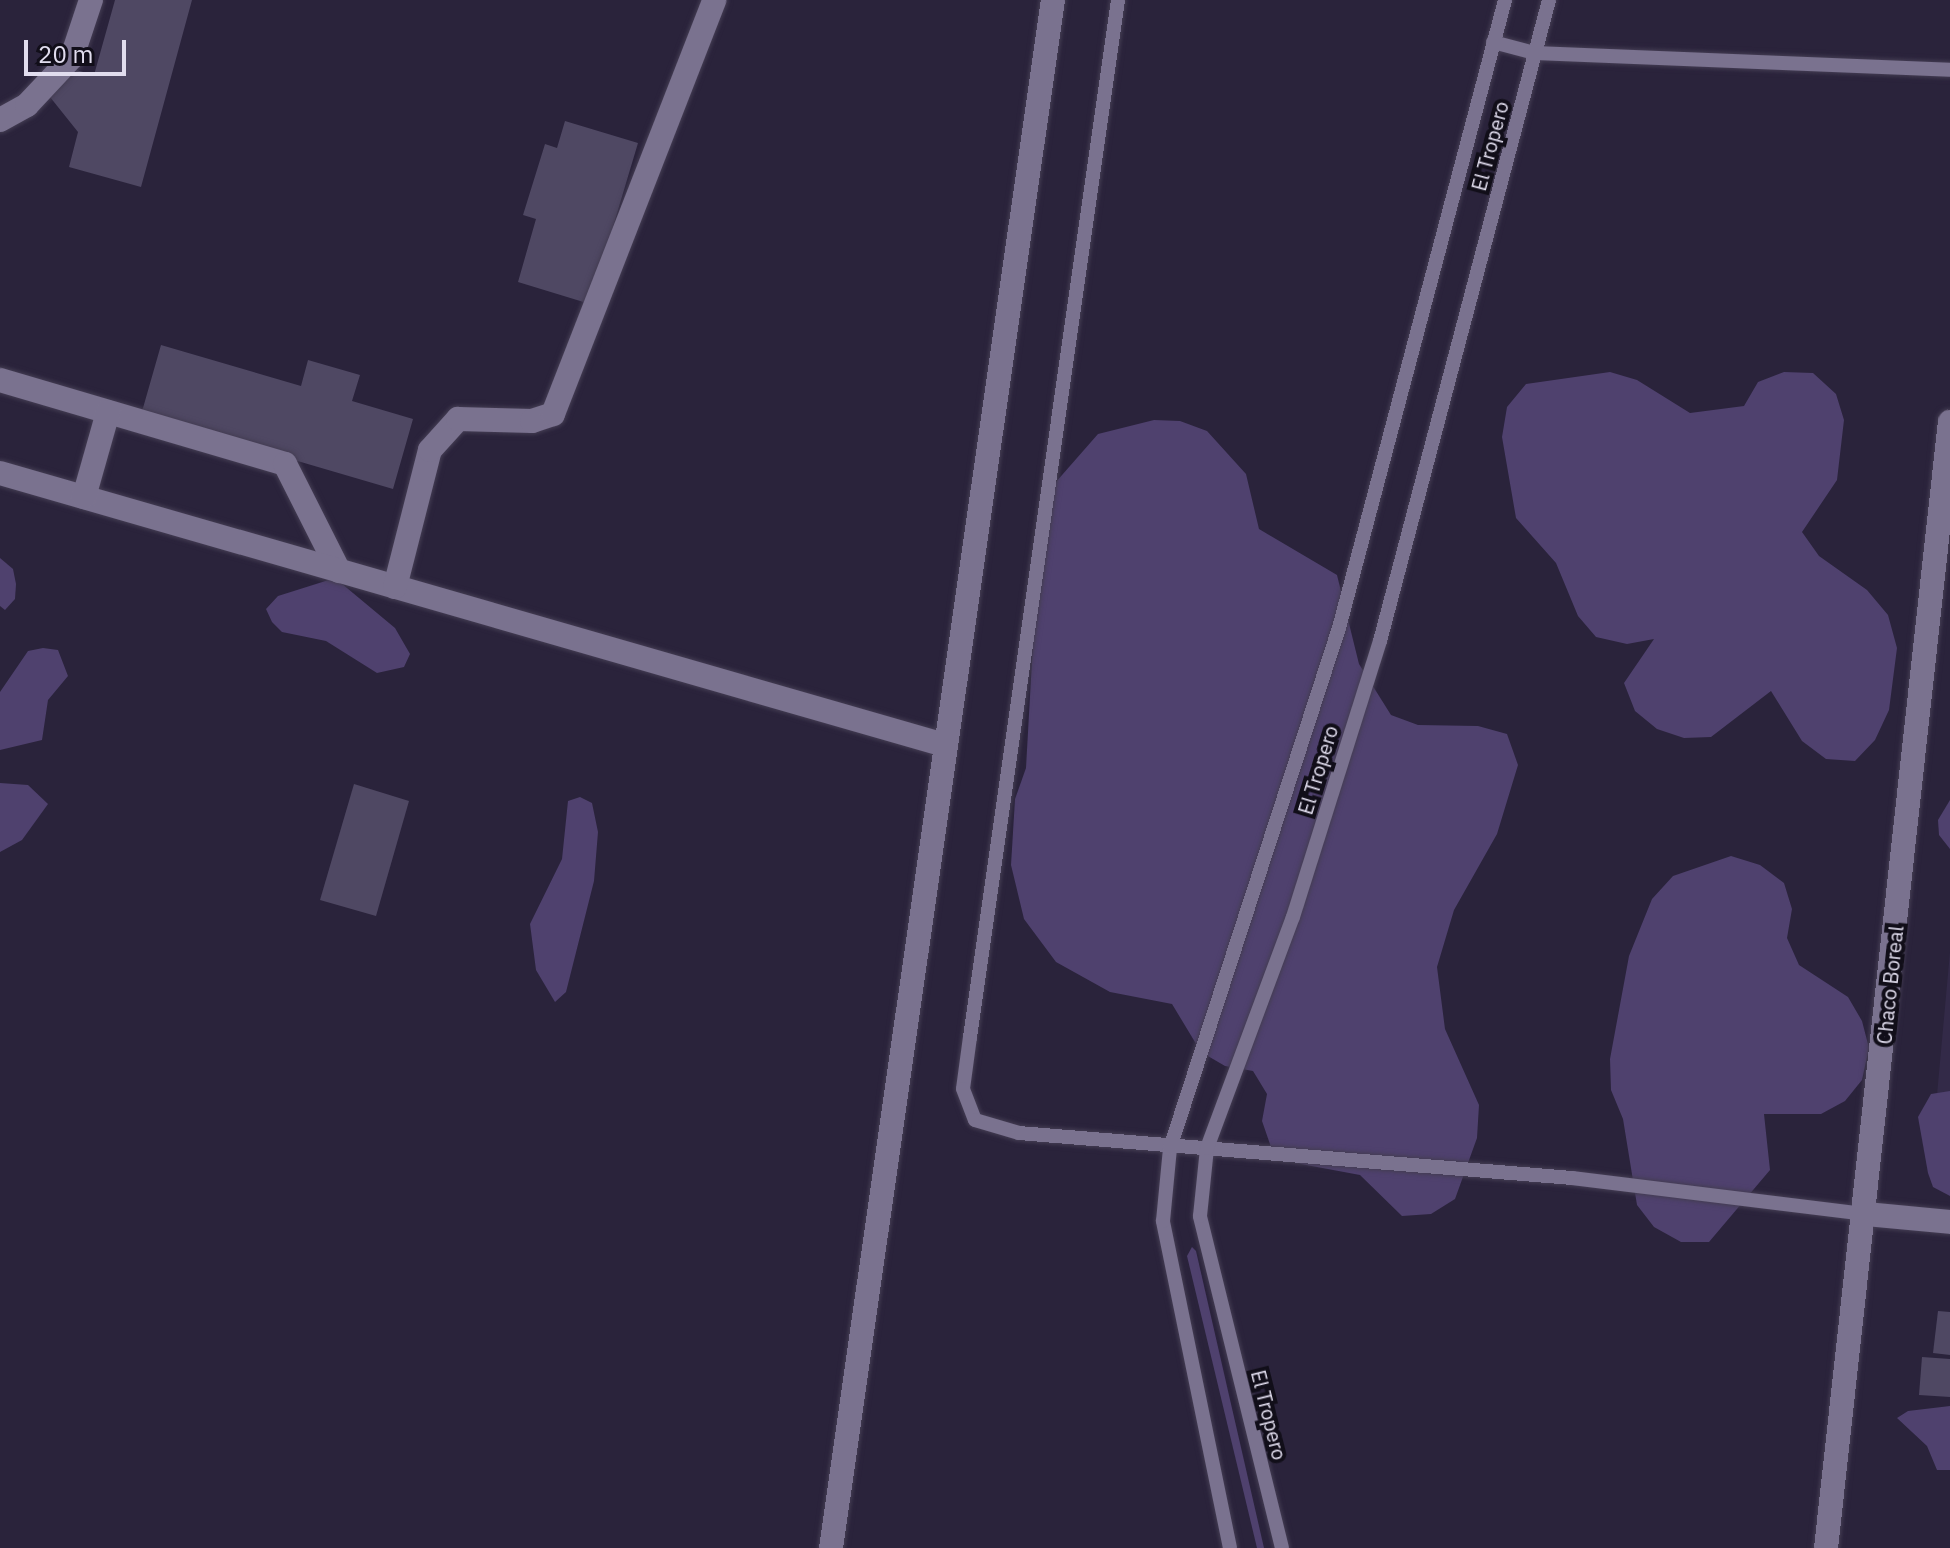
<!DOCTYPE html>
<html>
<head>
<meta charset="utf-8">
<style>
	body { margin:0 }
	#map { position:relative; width:1950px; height:1548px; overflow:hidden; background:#2a233b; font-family:"IBM Plex Sans",sans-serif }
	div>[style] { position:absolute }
	.built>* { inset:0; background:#332a48 }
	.green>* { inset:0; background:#4f416e }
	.building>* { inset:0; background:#4f4863 }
	.roads { filter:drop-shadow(0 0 2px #443d53) drop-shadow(0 0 2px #443d53) }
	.lane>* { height:14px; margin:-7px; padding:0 7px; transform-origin:7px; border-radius:7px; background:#7a728f }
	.street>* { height:24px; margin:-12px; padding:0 12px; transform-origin:12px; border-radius:12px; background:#7a728f }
	.secondary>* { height:24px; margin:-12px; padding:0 12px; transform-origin:12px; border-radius:12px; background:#7a728f }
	span { translate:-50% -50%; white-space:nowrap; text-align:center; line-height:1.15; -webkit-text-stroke:8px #110e19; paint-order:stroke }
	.street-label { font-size:20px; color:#e1ddee }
	.scale { position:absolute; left:24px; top:40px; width:102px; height:36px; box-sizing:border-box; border:4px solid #e1ddee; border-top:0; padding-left:10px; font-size:24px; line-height:28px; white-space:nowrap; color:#e1ddee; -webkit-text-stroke:6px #110e19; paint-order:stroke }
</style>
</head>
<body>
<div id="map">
	<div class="built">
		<i style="clip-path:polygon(1950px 952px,1950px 1163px,1931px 1161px)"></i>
	</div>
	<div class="green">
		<i style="clip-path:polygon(1610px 372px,1637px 380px,1690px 413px,1744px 406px,1758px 382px,1784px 372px,1813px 373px,1836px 394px,1844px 420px,1837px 480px,1802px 532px,1819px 556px,1867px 590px,1888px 615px,1897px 648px,1889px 710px,1875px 740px,1855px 761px,1826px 759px,1802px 741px,1771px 691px,1711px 737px,1684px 738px,1657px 729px,1635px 711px,1624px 683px,1654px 639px,1627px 644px,1596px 637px,1578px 616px,1556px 563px,1516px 518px,1502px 437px,1507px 407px,1526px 384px)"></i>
		<i style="clip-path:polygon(1154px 420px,1180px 421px,1207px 431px,1246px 474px,1259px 529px,1337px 575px,1359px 664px,1391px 715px,1418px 725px,1478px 726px,1507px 734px,1518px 765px,1497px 834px,1454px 910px,1437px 967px,1445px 1029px,1479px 1105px,1477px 1138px,1455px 1199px,1431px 1214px,1402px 1216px,1360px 1175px,1301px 1164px,1272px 1150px,1262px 1121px,1267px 1094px,1253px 1071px,1225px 1066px,1201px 1052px,1172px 1004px,1110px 992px,1056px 962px,1024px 919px,1011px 865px,1015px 799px,1026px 768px,1041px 499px,1098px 434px)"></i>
		<i style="clip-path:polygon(0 558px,13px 569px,16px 584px,15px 599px,5px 610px,0 606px)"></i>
		<i style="clip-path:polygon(335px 578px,395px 628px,410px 654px,404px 667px,377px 673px,326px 641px,282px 632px,272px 622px,266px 609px,278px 596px)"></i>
		<i style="clip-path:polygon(43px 648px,58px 650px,68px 676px,48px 700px,42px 740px,0 750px,0 692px,28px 651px)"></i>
		<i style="clip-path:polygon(0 783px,28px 785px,48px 804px,22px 840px,0 852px)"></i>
		<i style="clip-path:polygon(580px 797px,592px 803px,598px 832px,594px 881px,566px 992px,555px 1002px,536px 970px,530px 924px,562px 859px,568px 801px)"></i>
		<i style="clip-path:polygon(1950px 800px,1950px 849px,1939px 835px,1938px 820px)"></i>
		<i style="clip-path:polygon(1731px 856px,1760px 865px,1784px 883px,1792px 909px,1787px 938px,1799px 965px,1848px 997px,1862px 1021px,1869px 1048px,1862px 1080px,1845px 1101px,1821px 1114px,1764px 1114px,1770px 1170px,1709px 1242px,1681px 1242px,1654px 1227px,1637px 1205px,1623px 1119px,1611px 1090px,1610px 1059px,1629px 956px,1652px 899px,1673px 876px)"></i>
		<i style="clip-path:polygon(1950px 1091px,1950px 1196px,1933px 1187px,1928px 1173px,1918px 1117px,1931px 1094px)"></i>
		<i style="clip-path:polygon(1192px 1247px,1196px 1251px,1264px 1548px,1257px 1548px,1187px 1256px)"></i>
		<i style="clip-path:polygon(1950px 1406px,1950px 1470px,1937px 1470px,1927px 1446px,1897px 1418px,1908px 1411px)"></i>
	</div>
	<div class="building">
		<i style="clip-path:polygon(115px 0,192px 0,141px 187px,69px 167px,78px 132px,46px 92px,69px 68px,94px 75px)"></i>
		<i style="clip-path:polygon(565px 121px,638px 143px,590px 304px,518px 282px,536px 219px,523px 215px,545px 144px,557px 148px)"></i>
		<i style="clip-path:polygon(161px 345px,301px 386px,308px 360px,360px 375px,352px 401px,413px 419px,393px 489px,141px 415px)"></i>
		<i style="clip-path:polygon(354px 784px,409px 801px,376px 916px,320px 900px)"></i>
		<i style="clip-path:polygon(1938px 1311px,1950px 1312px,1950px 1355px,1933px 1353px)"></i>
		<i style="clip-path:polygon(1922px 1357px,1950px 1359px,1950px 1397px,1919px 1395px)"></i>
	</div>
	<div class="roads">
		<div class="lane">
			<i style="left:1118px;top:0;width:1048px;rotate:98.12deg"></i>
			<i style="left:970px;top:1037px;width:52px;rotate:97.7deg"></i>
			<i style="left:963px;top:1089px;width:33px;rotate:69deg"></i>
			<i style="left:975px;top:1120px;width:46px;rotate:16.5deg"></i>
			<i style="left:1019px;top:1133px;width:555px;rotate:4.65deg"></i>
			<i style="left:1572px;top:1178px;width:296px;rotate:7deg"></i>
			<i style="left:1493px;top:42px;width:43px;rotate:14.7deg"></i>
			<i style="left:1535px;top:53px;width:415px;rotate:2.3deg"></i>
			<i style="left:1230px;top:1548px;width:334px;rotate:-101.6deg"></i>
			<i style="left:1163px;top:1221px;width:73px;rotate:-84.5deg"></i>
			<i style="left:1170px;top:1148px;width:547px;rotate:-72deg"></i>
			<i style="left:1339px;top:628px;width:650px;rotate:-75.19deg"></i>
			<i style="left:1282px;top:1548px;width:342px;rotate:-103.9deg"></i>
			<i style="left:1200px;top:1216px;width:68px;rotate:-84.1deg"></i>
			<i style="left:1207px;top:1148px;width:246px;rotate:-69.6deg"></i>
			<i style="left:1293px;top:917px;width:289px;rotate:-72.5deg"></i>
			<i style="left:1380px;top:641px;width:663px;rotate:-75.23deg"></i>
		</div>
		<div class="street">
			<i style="left:0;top:120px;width:31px;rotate:-29deg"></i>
			<i style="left:27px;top:105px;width:66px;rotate:-46.8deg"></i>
			<i style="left:72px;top:57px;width:60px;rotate:-71.6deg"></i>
			<i style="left:0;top:380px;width:297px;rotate:16.4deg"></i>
			<i style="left:285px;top:464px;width:120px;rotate:63.2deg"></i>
			<i style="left:0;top:473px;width:982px;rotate:16.07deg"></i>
			<i style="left:84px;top:497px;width:88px;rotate:-74.2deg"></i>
			<i style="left:1866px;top:1214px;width:84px;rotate:5.4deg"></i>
			<i style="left:831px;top:1548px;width:1564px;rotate:-81.84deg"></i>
			<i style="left:1826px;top:1548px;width:1133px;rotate:-83.72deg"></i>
		</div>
		<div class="secondary">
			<i style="left:395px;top:587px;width:141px;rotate:-75.7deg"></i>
			<i style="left:430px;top:450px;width:42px;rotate:-47.9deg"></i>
			<i style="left:458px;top:419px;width:74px;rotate:1.5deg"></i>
			<i style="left:532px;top:421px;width:22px;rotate:-18deg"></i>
			<i style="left:553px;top:414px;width:444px;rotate:-68.7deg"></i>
		</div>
	</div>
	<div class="street-label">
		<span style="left:1490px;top:146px;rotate:-75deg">El Tropero</span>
		<span style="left:1318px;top:770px;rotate:-73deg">El Tropero</span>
		<span style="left:1890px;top:985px;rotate:-84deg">Chaco Boreal</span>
		<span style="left:1269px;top:1415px;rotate:76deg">El Tropero</span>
	</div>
	<div class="scale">20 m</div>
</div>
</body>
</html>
